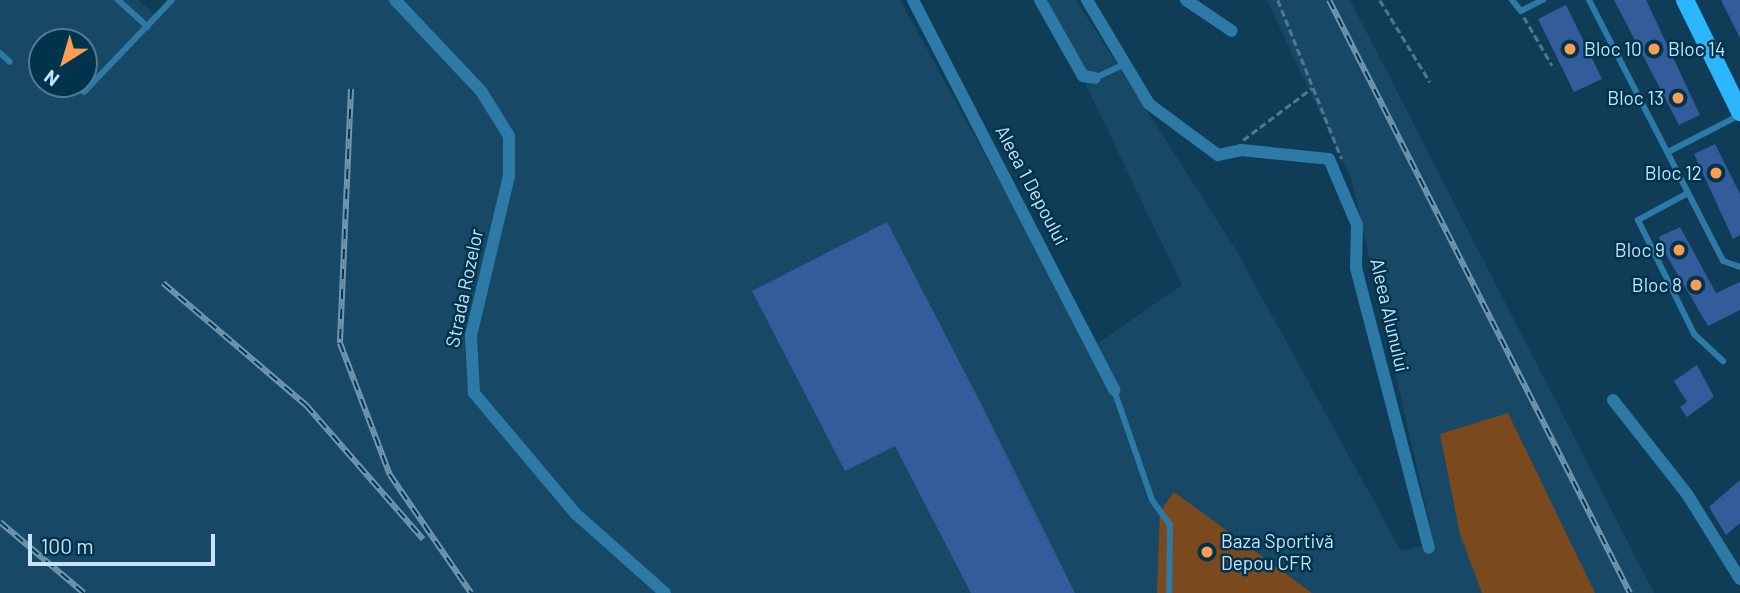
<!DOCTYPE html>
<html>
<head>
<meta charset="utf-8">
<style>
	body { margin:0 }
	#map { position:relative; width:1740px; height:593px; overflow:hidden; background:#0f3d57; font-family:Barlow,sans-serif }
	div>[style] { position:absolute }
	.built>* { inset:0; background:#174966 }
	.green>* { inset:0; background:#7b491e }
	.building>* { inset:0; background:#335d9a }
	.path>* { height:2.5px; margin-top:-1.25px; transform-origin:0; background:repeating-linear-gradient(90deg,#4f7890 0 7px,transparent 0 10.5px) }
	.service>* { height:6px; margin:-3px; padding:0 3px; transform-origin:3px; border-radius:3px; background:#2d7aa6 }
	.minor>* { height:12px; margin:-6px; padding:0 6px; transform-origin:6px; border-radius:6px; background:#2d7aa6 }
	.primary>* { height:18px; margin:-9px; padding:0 9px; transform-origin:9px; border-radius:9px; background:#2bb6fe }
	.rail>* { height:6px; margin-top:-3px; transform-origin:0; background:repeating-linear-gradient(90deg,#02334c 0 10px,#7197ae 0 20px); box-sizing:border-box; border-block:2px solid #7197ae }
	.dots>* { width:19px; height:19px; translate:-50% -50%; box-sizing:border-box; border:4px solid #02334c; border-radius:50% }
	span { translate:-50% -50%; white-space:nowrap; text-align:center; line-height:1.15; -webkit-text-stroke:5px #02334c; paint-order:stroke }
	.poi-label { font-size:19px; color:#c5e4f9 }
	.left { translate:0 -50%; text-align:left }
	.right { translate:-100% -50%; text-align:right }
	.street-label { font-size:19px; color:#c5e4f9 }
	.north { position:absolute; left:28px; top:28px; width:70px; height:70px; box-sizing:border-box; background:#02334c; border:2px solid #507a91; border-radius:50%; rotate:217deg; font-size:19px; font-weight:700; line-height:28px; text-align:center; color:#c5e4f9 }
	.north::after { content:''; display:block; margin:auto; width:24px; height:32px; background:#fb9e51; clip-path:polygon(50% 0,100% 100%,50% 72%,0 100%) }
	.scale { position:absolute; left:28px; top:534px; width:187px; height:32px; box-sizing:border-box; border:4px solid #c5e4f9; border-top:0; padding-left:9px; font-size:21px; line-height:24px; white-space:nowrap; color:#c5e4f9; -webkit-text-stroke:5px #02334c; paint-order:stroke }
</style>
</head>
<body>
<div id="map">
	<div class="built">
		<i style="clip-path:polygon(evenodd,0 0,138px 0,155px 15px,174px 0,900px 0,1091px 348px,1182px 285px,1045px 0,1076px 0,1236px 250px,1401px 551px,1434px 543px,1352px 181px,1267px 0,1350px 0,1654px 593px,0 593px,0 0,42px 42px,84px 42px,84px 84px,42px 84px,42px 42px)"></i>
	</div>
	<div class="green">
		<i style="clip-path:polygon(1508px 413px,1595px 593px,1482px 593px,1460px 534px,1440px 434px)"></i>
		<i style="clip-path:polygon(1174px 492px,1312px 593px,1157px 593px,1160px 512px)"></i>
	</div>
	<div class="building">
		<i style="clip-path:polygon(1614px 0,1646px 0,1700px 115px,1679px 125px)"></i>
		<i style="clip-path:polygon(1721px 0,1740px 0,1740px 38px)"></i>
		<i style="clip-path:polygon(1566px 5px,1602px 79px,1574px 92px,1538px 19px)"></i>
		<i style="clip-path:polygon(1715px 144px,1740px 194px,1740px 235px,1733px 239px,1694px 154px)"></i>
		<i style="clip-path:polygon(887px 222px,980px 402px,1075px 593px,971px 593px,895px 446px,845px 471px,752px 291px)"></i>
		<i style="clip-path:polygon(1680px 227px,1716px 293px,1740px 282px,1740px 310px,1708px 326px,1661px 246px,1659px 237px)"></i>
		<i style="clip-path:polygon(1697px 365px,1714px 397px,1687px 417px,1680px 407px,1687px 402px,1674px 381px)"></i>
		<i style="clip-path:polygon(1740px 480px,1740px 523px,1726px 535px,1709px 507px)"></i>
	</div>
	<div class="path">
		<i style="left:1278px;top:0;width:171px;rotate:68.1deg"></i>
		<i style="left:1380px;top:0;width:96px;rotate:58.6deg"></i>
		<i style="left:1524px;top:17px;width:56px;rotate:59.7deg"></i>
		<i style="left:1243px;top:140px;width:86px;rotate:-37deg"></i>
	</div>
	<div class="service">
		<i style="left:118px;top:0;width:40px;rotate:42deg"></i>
		<i style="left:1512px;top:0;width:14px;rotate:51deg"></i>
		<i style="left:1521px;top:11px;width:25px;rotate:-27deg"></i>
		<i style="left:1589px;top:0;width:293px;rotate:62.8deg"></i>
		<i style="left:1723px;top:261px;width:18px;rotate:19deg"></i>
		<i style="left:0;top:53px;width:13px;rotate:42deg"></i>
		<i style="left:1095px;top:78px;width:33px;rotate:-25deg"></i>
		<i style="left:84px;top:92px;width:127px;rotate:-46.3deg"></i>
		<i style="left:1668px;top:152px;width:81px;rotate:-27.2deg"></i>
		<i style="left:1688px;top:193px;width:57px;rotate:151.6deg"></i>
		<i style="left:1638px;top:220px;width:127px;rotate:63.8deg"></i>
		<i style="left:1694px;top:334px;width:40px;rotate:43deg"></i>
		<i style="left:1114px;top:390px;width:116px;rotate:70.9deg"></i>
		<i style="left:1152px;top:500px;width:31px;rotate:54deg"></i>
		<i style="left:1170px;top:525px;width:68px;rotate:90.8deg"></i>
	</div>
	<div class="minor">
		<i style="left:395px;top:0;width:125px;rotate:46.6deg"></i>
		<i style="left:481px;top:91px;width:53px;rotate:58.1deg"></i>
		<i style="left:509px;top:136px;width:40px;rotate:90deg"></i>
		<i style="left:509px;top:176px;width:164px;rotate:103.4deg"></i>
		<i style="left:471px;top:336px;width:57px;rotate:87deg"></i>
		<i style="left:474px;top:393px;width:158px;rotate:49.9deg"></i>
		<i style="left:576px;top:514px;width:119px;rotate:41.6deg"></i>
		<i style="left:913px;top:0;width:439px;rotate:62.7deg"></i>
		<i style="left:1040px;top:0;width:87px;rotate:60.5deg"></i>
		<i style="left:1083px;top:76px;width:12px;rotate:9deg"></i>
		<i style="left:1087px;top:0;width:121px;rotate:59.2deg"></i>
		<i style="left:1149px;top:104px;width:86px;rotate:36.5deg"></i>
		<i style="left:1218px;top:155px;width:24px;rotate:-12deg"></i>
		<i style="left:1241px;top:150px;width:88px;rotate:5.8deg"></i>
		<i style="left:1329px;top:159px;width:72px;rotate:67deg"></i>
		<i style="left:1357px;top:225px;width:43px;rotate:91.3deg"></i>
		<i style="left:1356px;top:268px;width:289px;rotate:75.4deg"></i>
		<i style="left:1186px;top:0;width:55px;rotate:34deg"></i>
		<i style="left:1613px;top:400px;width:120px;rotate:51.8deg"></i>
		<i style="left:1687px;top:494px;width:100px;rotate:58.1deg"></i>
	</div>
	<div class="primary">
		<i style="left:1685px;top:0;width:125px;rotate:63.8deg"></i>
	</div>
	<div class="rail">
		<i style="left:1329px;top:0;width:665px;rotate:63.09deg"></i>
		<i style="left:351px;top:89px;width:254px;rotate:92.5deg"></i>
		<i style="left:340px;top:343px;width:141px;rotate:69.3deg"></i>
		<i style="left:390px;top:475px;width:143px;rotate:55.5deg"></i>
		<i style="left:163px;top:283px;width:188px;rotate:40.5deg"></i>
		<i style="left:306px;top:405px;width:178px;rotate:48.9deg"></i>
		<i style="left:0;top:522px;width:110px;rotate:40.2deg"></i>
	</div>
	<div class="dots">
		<i style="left:1570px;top:49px;background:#fb9e51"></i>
		<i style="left:1654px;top:49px;background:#fb9e51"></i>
		<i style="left:1678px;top:98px;background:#fb9e51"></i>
		<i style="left:1716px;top:173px;background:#fb9e51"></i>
		<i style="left:1679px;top:250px;background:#fb9e51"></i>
		<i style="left:1696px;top:285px;background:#fb9e51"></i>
		<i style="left:1207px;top:552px;background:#fb9e51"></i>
	</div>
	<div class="poi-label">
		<span class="left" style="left:1584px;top:49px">Bloc 10</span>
		<span class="left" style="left:1668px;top:49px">Bloc 14</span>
		<span class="right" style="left:1664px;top:98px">Bloc 13</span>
		<span class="right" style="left:1702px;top:173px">Bloc 12</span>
		<span class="right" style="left:1665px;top:250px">Bloc 9</span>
		<span class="right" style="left:1682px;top:285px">Bloc 8</span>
		<span class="left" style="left:1221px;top:552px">Baza Sportivă<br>Depou CFR</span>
	</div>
	<div class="street-label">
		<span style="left:1032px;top:185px;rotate:62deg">Aleea 1 Depoului</span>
		<span style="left:464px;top:288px;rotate:-78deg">Strada Rozelor</span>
		<span style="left:1390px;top:315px;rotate:77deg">Aleea Alunului</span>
	</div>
	<div class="north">N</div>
	<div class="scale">100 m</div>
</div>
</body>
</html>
